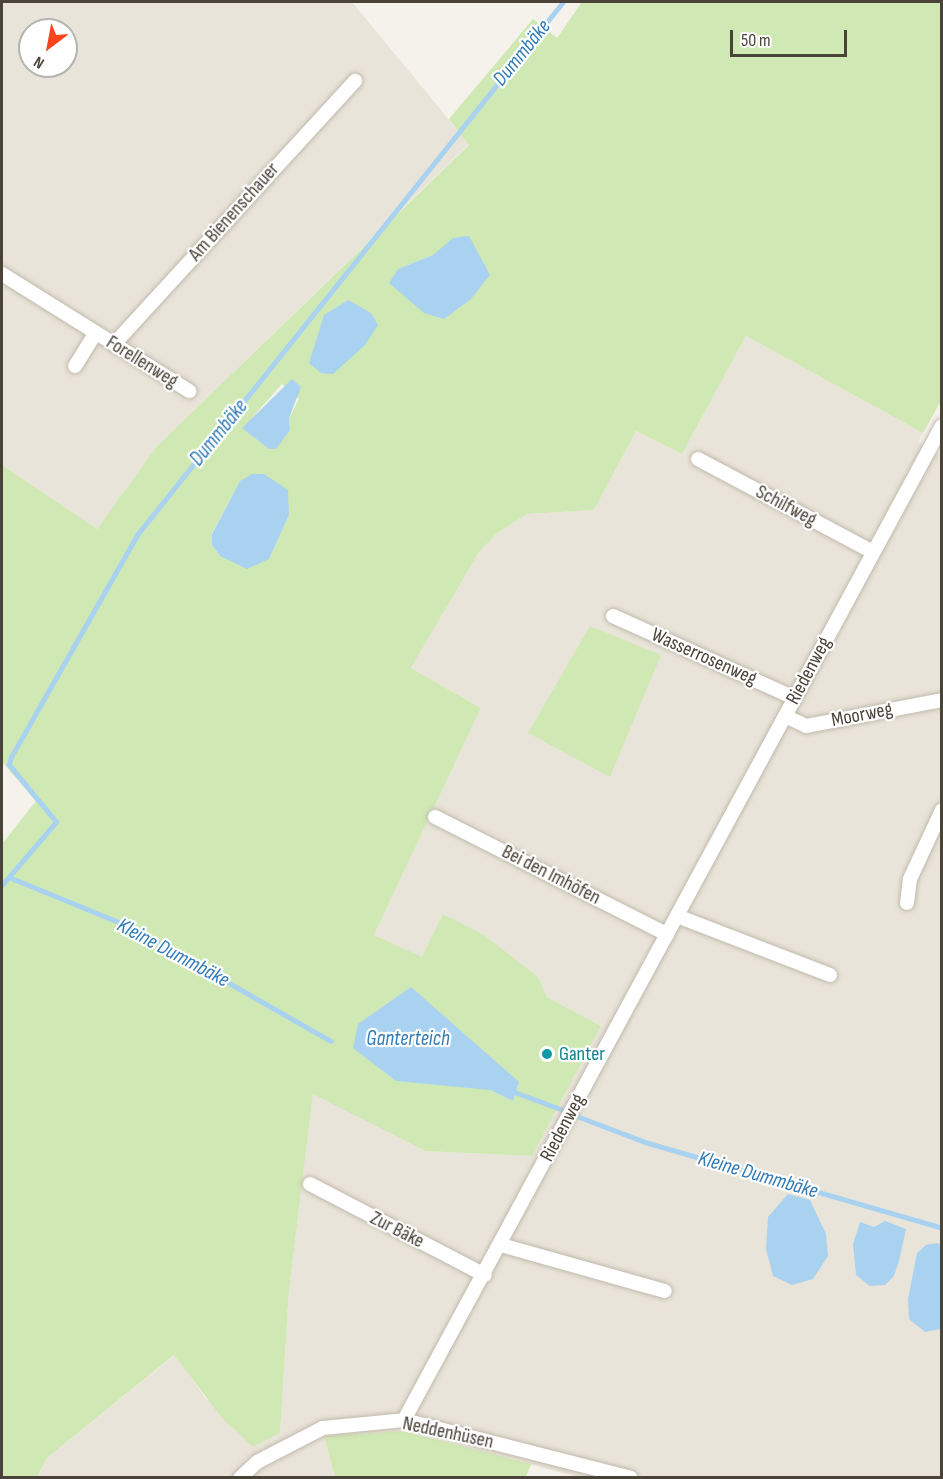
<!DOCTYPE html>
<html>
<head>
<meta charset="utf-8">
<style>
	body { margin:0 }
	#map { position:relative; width:943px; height:1479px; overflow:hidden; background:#f5f2eb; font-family:"Sofia Sans Condensed",sans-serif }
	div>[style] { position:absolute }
	.residential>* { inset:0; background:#e9e4d9 }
	.green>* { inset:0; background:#d0e8b4 }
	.water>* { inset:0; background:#a9d2f0 }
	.stream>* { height:4.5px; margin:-2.25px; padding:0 2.25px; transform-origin:2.25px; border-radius:2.25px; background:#a9d2f0 }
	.roads { filter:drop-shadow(0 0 2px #c1baad) drop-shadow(0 0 2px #c1baad) }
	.minor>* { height:14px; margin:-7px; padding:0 7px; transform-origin:7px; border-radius:7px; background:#fff }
	.dots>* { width:16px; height:16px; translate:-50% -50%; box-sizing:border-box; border:3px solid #fff; border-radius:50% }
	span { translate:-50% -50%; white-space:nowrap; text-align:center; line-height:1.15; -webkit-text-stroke:4.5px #fff; paint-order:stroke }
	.street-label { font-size:20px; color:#494338 }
	.culture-label { font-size:20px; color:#0d838f }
	.left { translate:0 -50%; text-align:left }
	.water-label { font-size:21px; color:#317bb6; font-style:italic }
	.frame { position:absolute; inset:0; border:3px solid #494338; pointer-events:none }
	.north { position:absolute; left:18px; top:18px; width:60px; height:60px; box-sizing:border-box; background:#fff; border:2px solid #b6b4af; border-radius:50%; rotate:212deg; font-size:16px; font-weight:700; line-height:24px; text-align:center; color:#494338 }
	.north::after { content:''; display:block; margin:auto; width:21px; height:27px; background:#f8441f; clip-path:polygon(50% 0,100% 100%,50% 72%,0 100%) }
	.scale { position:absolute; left:730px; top:30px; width:117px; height:27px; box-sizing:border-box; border:3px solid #494338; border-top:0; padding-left:8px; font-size:18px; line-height:21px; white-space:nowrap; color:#494338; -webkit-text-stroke:4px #fff; paint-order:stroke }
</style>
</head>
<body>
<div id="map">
	<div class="residential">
		<i style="clip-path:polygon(evenodd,2px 2px,352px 2px,469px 144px,157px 446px,97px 529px,2px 465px,2px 2px,30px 30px,66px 30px,66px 66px,30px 66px,30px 30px)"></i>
		<i style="clip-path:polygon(746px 336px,923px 433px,918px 442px,942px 455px,941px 1477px,578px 1477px,403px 1431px,324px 1436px,335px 1477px,37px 1478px,47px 1458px,175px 1355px,206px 1399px,280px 1433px,289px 1290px,313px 1093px,425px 1151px,532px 1156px,601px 1026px,547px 997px,538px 977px,444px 914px,422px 958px,374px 935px,481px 708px,411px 668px,479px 552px,496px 534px,527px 514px,594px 510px,636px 431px,682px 454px)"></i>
	</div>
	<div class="green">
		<i style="clip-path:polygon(evenodd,582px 2px,941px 2px,942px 399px,923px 433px,746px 336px,682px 454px,636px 431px,594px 510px,527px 514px,496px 534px,479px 552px,411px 668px,481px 708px,374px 935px,422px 957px,443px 914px,484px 935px,538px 977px,547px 997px,601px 1026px,532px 1156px,425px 1151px,313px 1094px,289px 1290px,280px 1433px,253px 1447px,222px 1418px,174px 1355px,47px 1458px,37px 1477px,2px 1477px,2px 844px,36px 801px,2px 762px,2px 465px,97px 529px,157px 446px,469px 145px,449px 119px,533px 19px,557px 38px,582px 2px,433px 255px,470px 300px,458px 309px,398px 269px,433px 255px,582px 2px,348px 300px,309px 363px,325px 315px,348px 300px,582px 2px,282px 384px,299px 399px,289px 418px,290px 430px,243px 428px,282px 384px,582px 2px,240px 481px,289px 515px,269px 559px,220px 556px,212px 545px,212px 533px,240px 481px,582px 2px,519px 1082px,513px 1101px,490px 1090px,519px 1082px)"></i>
		<i style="clip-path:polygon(590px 626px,661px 655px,610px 777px,528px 733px)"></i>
		<i style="clip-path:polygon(403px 1431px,531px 1464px,526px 1477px,335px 1477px,324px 1436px)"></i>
	</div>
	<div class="water">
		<i style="clip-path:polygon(469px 236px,490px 275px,470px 300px,444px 319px,424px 313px,389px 283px,398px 269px,433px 255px,453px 238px)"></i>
		<i style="clip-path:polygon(348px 300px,371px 313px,378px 325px,365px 345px,333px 374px,321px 373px,309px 363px,324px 315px)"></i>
		<i style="clip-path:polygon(292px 379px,301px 387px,289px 418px,290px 430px,276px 449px,269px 449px,242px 428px)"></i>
		<i style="clip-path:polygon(252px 474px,264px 474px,288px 490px,289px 515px,269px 559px,247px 569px,220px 556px,212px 545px,212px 534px,240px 481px)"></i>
		<i style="clip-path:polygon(411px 987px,519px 1082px,513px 1101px,490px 1090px,396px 1081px,353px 1048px,358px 1024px)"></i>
		<i style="clip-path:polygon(788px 1194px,810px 1200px,826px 1234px,828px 1256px,813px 1279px,792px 1285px,773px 1276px,766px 1249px,768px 1217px)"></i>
		<i style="clip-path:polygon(885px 1221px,906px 1229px,899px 1261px,894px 1276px,885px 1285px,870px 1286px,856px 1275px,853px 1244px,860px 1222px,874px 1227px)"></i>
		<i style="clip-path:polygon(937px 1243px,941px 1245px,941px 1329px,925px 1332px,909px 1319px,908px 1299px,917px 1253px,926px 1245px)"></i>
	</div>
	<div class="stream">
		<i style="left:9px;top:877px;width:132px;rotate:22.3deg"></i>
		<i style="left:131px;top:927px;width:230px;rotate:29.7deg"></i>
		<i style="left:2px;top:885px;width:83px;rotate:-49.4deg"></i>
		<i style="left:56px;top:822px;width:74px;rotate:-129.5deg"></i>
		<i style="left:9px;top:765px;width:8px;rotate:-76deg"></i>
		<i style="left:11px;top:757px;width:255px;rotate:-60.4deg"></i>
		<i style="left:137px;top:535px;width:682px;rotate:-51.37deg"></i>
		<i style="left:512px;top:1091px;width:58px;rotate:20.3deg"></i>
		<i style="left:577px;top:1116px;width:73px;rotate:20.9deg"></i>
		<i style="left:645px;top:1142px;width:309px;rotate:16.1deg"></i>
	</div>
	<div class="roads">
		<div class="minor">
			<i style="left:2px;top:274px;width:221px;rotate:32deg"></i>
			<i style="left:114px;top:344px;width:357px;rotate:-47.5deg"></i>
			<i style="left:75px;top:366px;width:39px;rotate:-58deg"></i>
			<i style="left:698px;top:459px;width:198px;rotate:28deg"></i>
			<i style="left:613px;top:616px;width:200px;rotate:24.3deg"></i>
			<i style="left:785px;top:716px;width:23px;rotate:25deg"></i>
			<i style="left:806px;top:726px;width:138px;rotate:-10.8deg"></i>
			<i style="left:435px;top:817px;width:260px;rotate:26.8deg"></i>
			<i style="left:907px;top:903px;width:24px;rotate:-83deg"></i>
			<i style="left:910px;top:879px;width:76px;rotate:-65.1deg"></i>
			<i style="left:677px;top:916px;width:164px;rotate:21.1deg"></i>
			<i style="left:310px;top:1184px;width:197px;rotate:27.5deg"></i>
			<i style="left:501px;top:1245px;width:170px;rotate:15.7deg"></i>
			<i style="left:404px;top:1420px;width:1130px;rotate:-61.58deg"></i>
			<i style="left:240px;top:1478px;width:23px;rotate:-43deg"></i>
			<i style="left:257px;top:1462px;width:74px;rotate:-27.3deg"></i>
			<i style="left:323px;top:1428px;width:81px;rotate:-5.6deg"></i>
			<i style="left:404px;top:1420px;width:234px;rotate:14.3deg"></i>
		</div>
	</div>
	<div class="dots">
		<i style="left:547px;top:1054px;background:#0f9aa8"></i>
	</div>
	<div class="street-label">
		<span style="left:234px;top:212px;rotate:-48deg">Am Bienenschauer</span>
		<span style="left:142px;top:362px;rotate:32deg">Forellenweg</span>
		<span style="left:786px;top:506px;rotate:28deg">Schilfweg</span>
		<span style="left:704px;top:657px;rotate:24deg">Wasserrosenweg</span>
		<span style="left:809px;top:671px;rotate:-62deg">Riedenweg</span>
		<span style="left:862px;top:715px;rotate:-11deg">Moorweg</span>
		<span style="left:551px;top:875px;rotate:27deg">Bei den Imhöfen</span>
		<span style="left:563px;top:1128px;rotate:-62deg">Riedenweg</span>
		<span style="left:397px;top:1230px;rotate:27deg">Zur Bäke</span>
		<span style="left:448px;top:1433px;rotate:12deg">Neddenhüsen</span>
	</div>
	<div class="culture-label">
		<span class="left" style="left:559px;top:1054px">Ganter</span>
	</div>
	<div class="water-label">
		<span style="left:522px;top:53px;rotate:-51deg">Dummbäke</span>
		<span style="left:219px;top:433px;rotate:-51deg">Dummbäke</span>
		<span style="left:173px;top:953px;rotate:28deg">Kleine Dummbäke</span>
		<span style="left:408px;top:1039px">Ganterteich</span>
		<span style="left:758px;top:1175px;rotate:16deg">Kleine Dummbäke</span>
	</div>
	<div class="frame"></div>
	<div class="north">N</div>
	<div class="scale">50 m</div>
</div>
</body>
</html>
